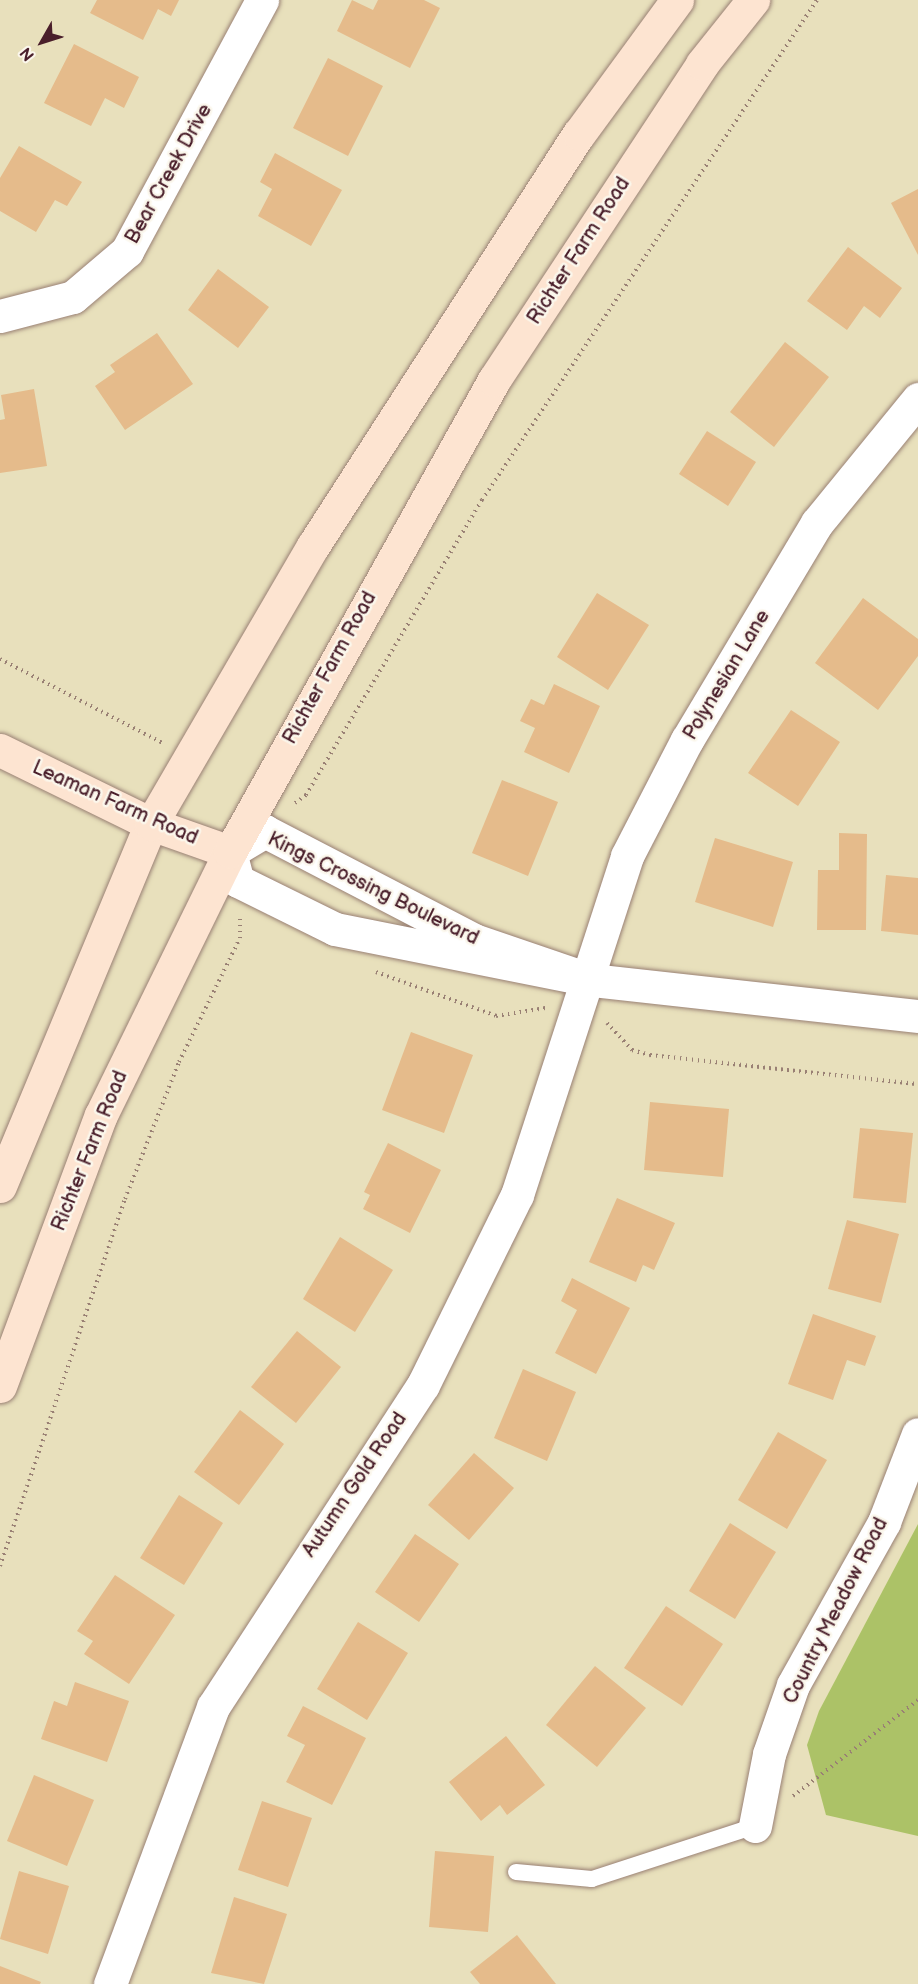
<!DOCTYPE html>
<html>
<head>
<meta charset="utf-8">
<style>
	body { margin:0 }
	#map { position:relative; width:918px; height:1984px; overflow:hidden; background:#e8e0bc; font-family:"Balsamiq Sans",sans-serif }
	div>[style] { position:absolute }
	.green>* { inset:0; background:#acc267 }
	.building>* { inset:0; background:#e5bb8b }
	.path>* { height:4px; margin-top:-2px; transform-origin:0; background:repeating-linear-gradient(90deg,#998074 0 1.5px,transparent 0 6px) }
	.roads { filter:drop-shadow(0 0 2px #998074) drop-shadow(0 0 2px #998074) }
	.lane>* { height:16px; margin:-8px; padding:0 8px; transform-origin:8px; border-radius:8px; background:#fff }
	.street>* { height:33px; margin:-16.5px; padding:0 16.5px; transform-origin:16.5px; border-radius:16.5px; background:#fff }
	.secondary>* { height:33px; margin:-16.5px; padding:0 16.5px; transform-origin:16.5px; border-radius:16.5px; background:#fde4d1 }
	span { translate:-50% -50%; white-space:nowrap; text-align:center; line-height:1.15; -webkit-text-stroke:5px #fbf7ec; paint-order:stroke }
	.street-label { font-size:20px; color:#4a1f2b }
	.north { position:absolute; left:12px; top:12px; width:60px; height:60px; -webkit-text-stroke:4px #fbf7ec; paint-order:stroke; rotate:231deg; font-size:16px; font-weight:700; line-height:24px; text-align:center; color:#4a1f2b }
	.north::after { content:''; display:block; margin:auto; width:21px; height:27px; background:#4a1f2b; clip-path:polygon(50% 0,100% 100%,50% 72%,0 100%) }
</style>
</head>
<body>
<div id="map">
	<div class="green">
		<i style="clip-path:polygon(918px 1524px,918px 1836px,826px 1815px,807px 1745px,819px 1711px)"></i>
	</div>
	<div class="building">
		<i style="clip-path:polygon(97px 0,179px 0,171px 16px,158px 9px,143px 40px,90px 13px)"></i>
		<i style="clip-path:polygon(352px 0,373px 10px,378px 0,424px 0,440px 8px,410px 68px,337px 31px)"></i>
		<i style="clip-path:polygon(74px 44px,139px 77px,124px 108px,105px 98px,91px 126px,44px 103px)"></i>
		<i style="clip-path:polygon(328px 58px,383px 86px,348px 156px,293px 128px)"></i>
		<i style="clip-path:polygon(19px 146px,82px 182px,67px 206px,55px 200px,36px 232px,0 211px,0 178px)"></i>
		<i style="clip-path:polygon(275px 153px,342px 190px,311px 246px,258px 216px,272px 189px,260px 182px)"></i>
		<i style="clip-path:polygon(918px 189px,918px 255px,891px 203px)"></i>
		<i style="clip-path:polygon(848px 247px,902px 288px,880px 318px,864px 306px,847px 330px,807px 301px)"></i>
		<i style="clip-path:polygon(218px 269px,269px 307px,238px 348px,188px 310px)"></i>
		<i style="clip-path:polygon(157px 333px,193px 384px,125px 430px,95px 386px,115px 372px,110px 365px)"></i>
		<i style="clip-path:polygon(785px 342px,829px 377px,774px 447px,730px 412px)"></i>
		<i style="clip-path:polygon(34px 389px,47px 466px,0 473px,0 420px,5px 419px,1px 395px)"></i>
		<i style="clip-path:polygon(707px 431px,756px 462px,728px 506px,679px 474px)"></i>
		<i style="clip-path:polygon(597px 593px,649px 625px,608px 690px,557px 657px)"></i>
		<i style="clip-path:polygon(863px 598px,918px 639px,918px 656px,878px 710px,815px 663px)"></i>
		<i style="clip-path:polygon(554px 684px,600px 706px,569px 773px,524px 752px,535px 728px,520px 721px,531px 699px,544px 705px)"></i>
		<i style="clip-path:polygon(791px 710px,840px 742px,798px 806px,748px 773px)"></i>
		<i style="clip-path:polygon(502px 780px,558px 802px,528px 876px,472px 853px)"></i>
		<i style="clip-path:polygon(839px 833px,867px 834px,866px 930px,817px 930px,818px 870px,839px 870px)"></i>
		<i style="clip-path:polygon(715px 838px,793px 862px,773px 927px,695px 902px)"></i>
		<i style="clip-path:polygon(886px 875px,918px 878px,918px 935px,881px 931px)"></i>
		<i style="clip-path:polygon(411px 1032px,473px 1055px,444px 1133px,382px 1110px)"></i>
		<i style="clip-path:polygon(650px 1102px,729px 1109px,723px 1177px,644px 1170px)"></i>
		<i style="clip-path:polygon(860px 1128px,913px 1133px,906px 1203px,853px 1198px)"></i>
		<i style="clip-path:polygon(388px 1143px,441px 1170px,410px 1233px,363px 1209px,370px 1195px,364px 1192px)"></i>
		<i style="clip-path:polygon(617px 1198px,675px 1223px,654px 1270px,643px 1265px,636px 1282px,589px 1262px)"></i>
		<i style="clip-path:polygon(847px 1220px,899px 1234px,881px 1303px,828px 1289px)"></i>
		<i style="clip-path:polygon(340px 1237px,393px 1270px,355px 1332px,303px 1299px)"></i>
		<i style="clip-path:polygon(572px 1278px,630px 1308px,596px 1374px,555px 1353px,577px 1310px,561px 1301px)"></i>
		<i style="clip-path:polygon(813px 1314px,876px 1336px,865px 1366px,847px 1360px,833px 1400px,788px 1384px)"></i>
		<i style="clip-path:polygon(297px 1331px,341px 1367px,296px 1423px,251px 1387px)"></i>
		<i style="clip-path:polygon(523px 1369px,576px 1392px,547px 1461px,494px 1438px)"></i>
		<i style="clip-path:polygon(240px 1410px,284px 1444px,239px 1505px,194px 1472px)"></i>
		<i style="clip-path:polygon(778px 1432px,827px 1460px,787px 1529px,738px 1500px)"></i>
		<i style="clip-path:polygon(474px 1453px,514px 1488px,469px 1540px,428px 1505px)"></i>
		<i style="clip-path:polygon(179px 1495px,223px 1523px,184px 1585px,140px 1558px)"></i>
		<i style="clip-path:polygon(730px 1523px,776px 1552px,735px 1619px,689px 1591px)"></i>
		<i style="clip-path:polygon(415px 1534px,459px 1564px,419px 1622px,375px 1592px)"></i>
		<i style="clip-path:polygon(115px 1575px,175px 1615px,129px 1684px,84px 1654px,93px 1641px,77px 1631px)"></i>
		<i style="clip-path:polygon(666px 1606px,723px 1644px,682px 1706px,624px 1668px)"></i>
		<i style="clip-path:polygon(358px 1622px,408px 1653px,367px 1720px,317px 1689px)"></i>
		<i style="clip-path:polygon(595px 1666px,646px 1708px,597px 1767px,546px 1725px)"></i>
		<i style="clip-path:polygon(75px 1682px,129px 1701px,107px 1762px,41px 1739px,54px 1701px,67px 1706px)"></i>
		<i style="clip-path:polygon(303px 1706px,366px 1738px,332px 1805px,286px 1782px,305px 1745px,287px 1736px)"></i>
		<i style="clip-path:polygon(506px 1736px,545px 1785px,507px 1815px,500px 1805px,481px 1821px,449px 1782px)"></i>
		<i style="clip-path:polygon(34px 1775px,94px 1800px,67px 1866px,7px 1841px)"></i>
		<i style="clip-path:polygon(262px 1801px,312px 1818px,288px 1887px,238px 1870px)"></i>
		<i style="clip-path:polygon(435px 1851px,494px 1856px,488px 1932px,429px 1927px)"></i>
		<i style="clip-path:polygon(19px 1871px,69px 1886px,48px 1954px,0 1939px)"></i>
		<i style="clip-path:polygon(234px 1897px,287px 1914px,264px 1984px,211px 1973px)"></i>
		<i style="clip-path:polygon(517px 1935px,556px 1984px,480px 1984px,470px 1972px)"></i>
		<i style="clip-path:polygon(0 1966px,41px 1982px,40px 1984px,0 1984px)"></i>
	</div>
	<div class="path">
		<i style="left:0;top:659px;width:183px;rotate:27.3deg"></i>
		<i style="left:295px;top:803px;width:14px;rotate:-36deg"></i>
		<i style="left:306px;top:795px;width:344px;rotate:-59.2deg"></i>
		<i style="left:482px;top:500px;width:602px;rotate:-56.18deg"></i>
		<i style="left:376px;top:972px;width:128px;rotate:20.1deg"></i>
		<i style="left:496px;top:1016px;width:50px;rotate:-9.3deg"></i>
		<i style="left:607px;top:1023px;width:37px;rotate:47deg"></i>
		<i style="left:632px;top:1050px;width:19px;rotate:16deg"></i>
		<i style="left:650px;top:1055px;width:270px;rotate:6.2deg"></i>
		<i style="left:0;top:1566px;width:388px;rotate:-71.2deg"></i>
		<i style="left:125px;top:1199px;width:147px;rotate:-68.5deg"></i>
		<i style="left:179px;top:1062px;width:138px;rotate:-63.8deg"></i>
		<i style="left:240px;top:938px;width:21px;rotate:-90deg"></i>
		<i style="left:793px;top:1796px;width:158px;rotate:-37.5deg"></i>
	</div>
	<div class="roads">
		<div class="lane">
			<i style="left:516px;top:1872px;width:76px;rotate:5.3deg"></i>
			<i style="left:592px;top:1879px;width:171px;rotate:-18deg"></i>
		</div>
		<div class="street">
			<i style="left:0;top:316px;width:75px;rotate:-14.6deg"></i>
			<i style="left:73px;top:297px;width:71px;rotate:-40.4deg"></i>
			<i style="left:127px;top:251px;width:285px;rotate:-61.7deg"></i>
			<i style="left:591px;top:980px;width:124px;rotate:-161.1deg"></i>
			<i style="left:474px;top:940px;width:236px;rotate:-152.5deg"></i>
			<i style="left:265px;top:831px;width:41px;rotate:149deg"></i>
			<i style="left:230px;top:852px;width:30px;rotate:75deg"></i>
			<i style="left:238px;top:881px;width:108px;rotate:26.3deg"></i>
			<i style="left:335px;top:929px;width:261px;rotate:11.3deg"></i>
			<i style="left:591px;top:980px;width:329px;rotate:6.3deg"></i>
			<i style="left:755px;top:1826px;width:73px;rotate:-79deg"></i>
			<i style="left:769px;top:1754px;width:73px;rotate:-70.8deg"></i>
			<i style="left:793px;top:1685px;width:187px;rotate:-60.8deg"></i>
			<i style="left:884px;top:1522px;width:94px;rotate:-68.9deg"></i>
			<i style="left:110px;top:1984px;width:296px;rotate:-69.6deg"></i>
			<i style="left:213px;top:1707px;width:384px;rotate:-56.9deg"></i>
			<i style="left:423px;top:1385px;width:212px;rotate:-63.7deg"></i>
			<i style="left:517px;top:1195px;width:356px;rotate:-72deg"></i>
			<i style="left:627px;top:856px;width:131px;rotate:-62.7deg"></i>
			<i style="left:687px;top:740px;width:253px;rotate:-59.1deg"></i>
			<i style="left:817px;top:523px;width:160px;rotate:-50.8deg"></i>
		</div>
		<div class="secondary">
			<i style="left:0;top:750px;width:168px;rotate:26.1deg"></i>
			<i style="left:151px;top:824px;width:84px;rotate:19.5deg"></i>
			<i style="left:0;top:1186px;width:392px;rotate:-67.4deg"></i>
			<i style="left:151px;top:824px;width:322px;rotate:-59.8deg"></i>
			<i style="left:313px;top:546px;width:490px;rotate:-57.2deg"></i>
			<i style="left:579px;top:134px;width:166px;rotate:-53.8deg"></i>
			<i style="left:0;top:1386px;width:289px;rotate:-69.6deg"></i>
			<i style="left:101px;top:1115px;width:293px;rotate:-63.9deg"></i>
			<i style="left:230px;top:852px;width:541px;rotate:-60.78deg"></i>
			<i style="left:494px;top:380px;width:378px;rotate:-56.6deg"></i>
			<i style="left:702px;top:64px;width:82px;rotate:-51.4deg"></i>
		</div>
	</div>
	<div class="street-label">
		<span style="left:169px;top:174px;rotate:-61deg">Bear Creek Drive</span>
		<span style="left:579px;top:251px;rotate:-57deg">Richter Farm Road</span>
		<span style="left:330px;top:668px;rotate:-61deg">Richter Farm Road</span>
		<span style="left:727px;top:675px;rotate:-59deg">Polynesian Lane</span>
		<span style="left:115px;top:803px;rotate:24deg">Leaman Farm Road</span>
		<span style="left:373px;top:889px;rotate:26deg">Kings Crossing Boulevard</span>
		<span style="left:90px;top:1151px;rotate:-68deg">Richter Farm Road</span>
		<span style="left:355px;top:1485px;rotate:-56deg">Autumn Gold Road</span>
		<span style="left:836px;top:1611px;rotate:-63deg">Country Meadow Road</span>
	</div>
	<div class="north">N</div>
</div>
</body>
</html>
